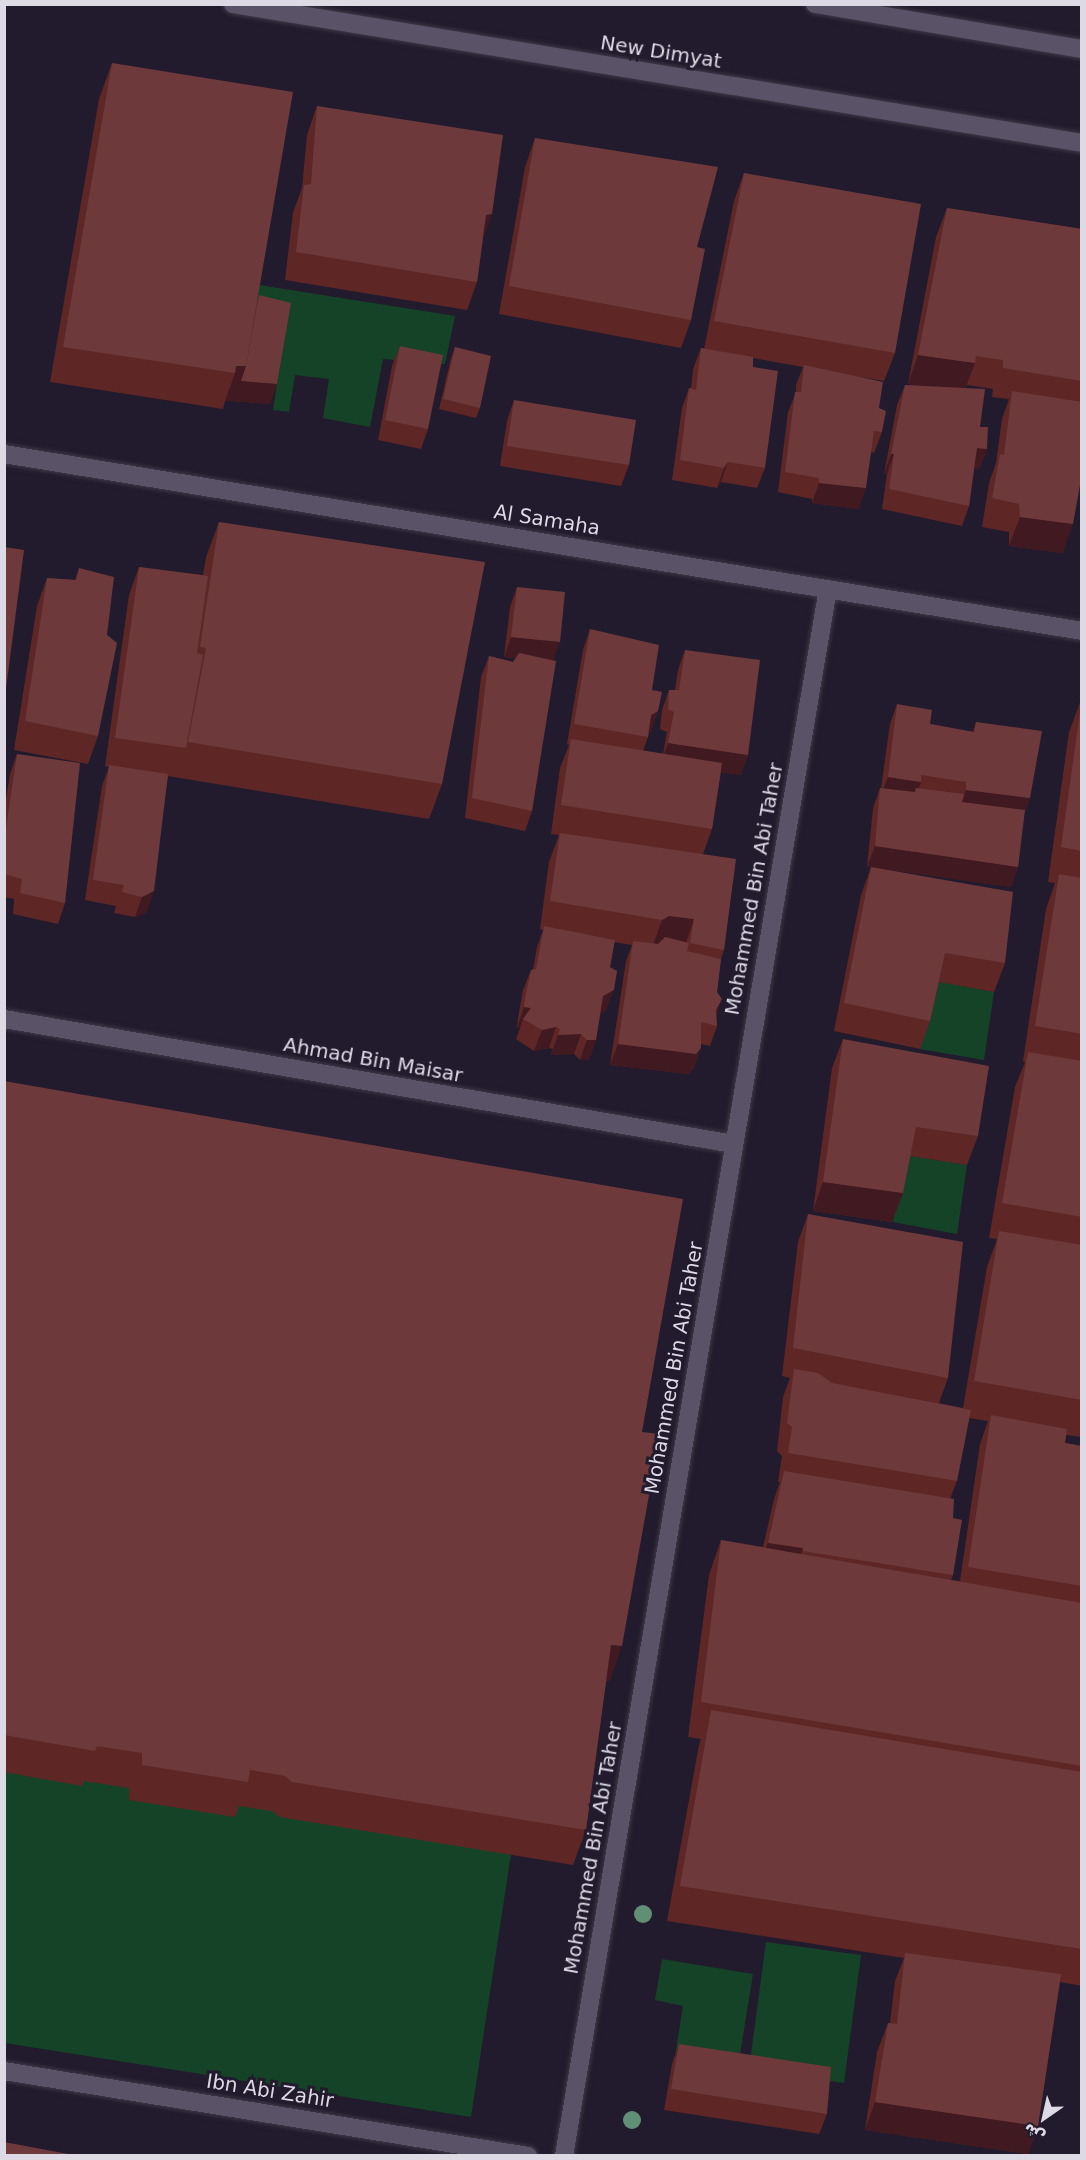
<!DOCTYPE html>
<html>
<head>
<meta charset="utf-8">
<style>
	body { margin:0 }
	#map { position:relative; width:1086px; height:2160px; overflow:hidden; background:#221b2d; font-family:"DejaVu Sans","Noto Sans Arabic",sans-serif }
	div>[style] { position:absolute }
	.green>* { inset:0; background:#154327 }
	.roads { filter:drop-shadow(0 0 2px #3e3947) drop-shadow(0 0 2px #3e3947) }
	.street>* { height:18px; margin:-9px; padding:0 9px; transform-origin:9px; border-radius:9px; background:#5a5368 }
	.trees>* { width:18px; height:18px; margin:-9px; border-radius:50%; background:#608f76 }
	.wall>* { inset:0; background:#5f2626 }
	.shaded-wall>* { inset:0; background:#411920 }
	.building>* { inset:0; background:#6d393b }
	span { translate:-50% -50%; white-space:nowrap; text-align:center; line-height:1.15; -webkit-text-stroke:6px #221b2d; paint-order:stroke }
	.street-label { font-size:20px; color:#ddd9e5 }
	.frame { position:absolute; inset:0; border:6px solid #ddd9e5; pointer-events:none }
	.north { position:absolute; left:1014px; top:2088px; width:60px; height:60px; -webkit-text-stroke:4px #221b2d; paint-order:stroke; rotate:214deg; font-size:16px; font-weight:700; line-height:24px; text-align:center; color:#ddd9e5 }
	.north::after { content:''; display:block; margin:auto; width:21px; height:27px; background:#ddd9e5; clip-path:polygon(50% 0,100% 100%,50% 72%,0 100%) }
</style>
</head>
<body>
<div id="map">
	<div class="green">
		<i style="clip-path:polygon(259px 285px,455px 316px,445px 364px,383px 359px,370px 427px,323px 418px,329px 379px,295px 375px,289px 412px,273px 410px,287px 318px,256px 310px)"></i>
		<i style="clip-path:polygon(935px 981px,994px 992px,984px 1060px,920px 1049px)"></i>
		<i style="clip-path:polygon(4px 1107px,610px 1203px,471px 2117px,5px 2043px)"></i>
		<i style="clip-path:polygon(905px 1155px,967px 1165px,957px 1234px,893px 1222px)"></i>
		<i style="clip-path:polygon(766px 1942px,861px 1955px,844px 2083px,749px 2069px)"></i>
		<i style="clip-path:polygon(662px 1959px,753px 1974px,738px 2067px,675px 2056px,683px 2006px,655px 2000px)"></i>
	</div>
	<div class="roads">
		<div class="street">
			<i style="left:233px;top:4px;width:860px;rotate:9.3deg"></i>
			<i style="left:815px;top:4px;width:271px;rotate:9.6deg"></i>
			<i style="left:4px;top:454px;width:1092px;rotate:9.32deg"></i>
			<i style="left:4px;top:1019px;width:741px;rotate:9.72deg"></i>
			<i style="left:4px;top:2071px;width:531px;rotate:9.21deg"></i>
			<i style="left:564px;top:2156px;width:1589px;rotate:-80.44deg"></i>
		</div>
	</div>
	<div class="trees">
		<i style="left:643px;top:1914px"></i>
		<i style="left:632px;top:2120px"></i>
	</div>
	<div class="wall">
		<i style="clip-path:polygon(112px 63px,258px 299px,277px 384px,270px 404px,233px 401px,225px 401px,223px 409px,50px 382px,99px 99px)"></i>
		<i style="clip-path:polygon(317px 106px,483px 239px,477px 282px,467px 310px,285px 280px,293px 213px,302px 188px,307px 135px)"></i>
		<i style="clip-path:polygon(535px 138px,697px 247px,691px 320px,681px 348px,499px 314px,525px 167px)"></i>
		<i style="clip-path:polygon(744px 173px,895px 353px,884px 381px,860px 377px,879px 408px,882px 432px,874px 453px,871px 452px,859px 509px,812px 503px,812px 499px,778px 492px,788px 412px,796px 392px,796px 385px,803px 367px,753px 358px,753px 367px,765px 468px,757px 488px,721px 482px,717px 488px,672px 480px,682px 408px,689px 388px,691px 388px,693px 369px,701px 348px,704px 349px,734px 201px)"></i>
		<i style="clip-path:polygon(947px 208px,1082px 229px,1082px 474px,1063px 553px,1009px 546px,1009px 532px,982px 527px,989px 483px,996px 463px,1002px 419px,1009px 399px,992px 397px,993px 389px,967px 385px,966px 388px,980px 427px,987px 449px,979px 469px,974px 468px,969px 506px,962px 526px,882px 509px,887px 474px,884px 474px,897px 405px,905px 385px,921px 386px,908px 384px,936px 237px)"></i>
		<i style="clip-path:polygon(400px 346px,428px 429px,421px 449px,378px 440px,392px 366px)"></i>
		<i style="clip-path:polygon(455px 347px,480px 408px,476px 418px,439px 409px,451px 358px)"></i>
		<i style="clip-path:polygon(514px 400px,629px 465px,621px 486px,500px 466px,507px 421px)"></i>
		<i style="clip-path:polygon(219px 522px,442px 784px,429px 819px,168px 776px,147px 912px,135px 917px,114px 913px,116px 906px,85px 900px,102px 786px,109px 767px,105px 766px,129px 595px,139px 567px,203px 575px,206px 557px)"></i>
		<i style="clip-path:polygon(79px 568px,107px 635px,98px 736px,88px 764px,14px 750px,37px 606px,47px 578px,75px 580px)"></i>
		<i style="clip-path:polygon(517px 587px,553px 661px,532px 811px,525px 831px,465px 818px,481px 677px,489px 656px,513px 662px,516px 658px,504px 657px,510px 607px)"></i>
		<i style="clip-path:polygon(590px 629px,652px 690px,658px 711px,651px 731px,649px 732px,648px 737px,643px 751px,663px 754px,667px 732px,660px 729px,662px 710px,669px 690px,675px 690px,678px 670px,685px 650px,748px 755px,741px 775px,721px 772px,712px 829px,703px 854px,724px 950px,721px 959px,717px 992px,716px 1017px,717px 1026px,710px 1046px,701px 1044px,694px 1068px,689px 1074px,610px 1065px,626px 961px,632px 945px,614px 942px,610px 967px,606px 1010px,600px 1014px,596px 1040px,589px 1060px,580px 1060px,574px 1054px,551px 1055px,553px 1049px,549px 1048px,534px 1051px,516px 1039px,520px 1028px,517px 1028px,518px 1018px,523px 990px,531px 970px,533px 970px,537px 947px,543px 930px,540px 929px,549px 862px,559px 835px,551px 834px,560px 768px,569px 745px,567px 744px,583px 650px)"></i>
		<i style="clip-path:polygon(evenodd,1082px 697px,1082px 1437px,1066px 1435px,1065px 1443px,1082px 1446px,1082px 1986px,1060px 1982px,1038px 2126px,1028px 2154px,865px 2130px,877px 2052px,888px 2023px,890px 2023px,895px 1981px,904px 1958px,667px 1921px,699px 1745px,701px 1739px,688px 1737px,709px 1575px,721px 1540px,763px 1547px,774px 1499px,780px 1482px,778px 1482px,782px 1456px,777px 1451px,783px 1397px,790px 1378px,782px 1376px,798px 1242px,808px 1214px,948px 1378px,939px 1403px,963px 1408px,987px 1267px,997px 1239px,989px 1238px,1015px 1087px,1025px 1062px,1023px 1061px,1046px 909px,1055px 883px,1048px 882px,1069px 732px,1082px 697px,969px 1418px,988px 1421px,980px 1444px,960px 1581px,951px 1580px,953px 1575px,953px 1518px,950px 1499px,957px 1481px,969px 1418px)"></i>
		<i style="clip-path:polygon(897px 704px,930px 724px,973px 732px,976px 722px,1030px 798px,1024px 814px,1018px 867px,1011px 887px,878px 868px,1005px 963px,994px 992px,939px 982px,930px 1021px,920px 1049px,834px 1031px,861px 895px,871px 867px,867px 867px,873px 808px,880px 788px,881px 788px,890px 724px)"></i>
		<i style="clip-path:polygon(17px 754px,65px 903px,58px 924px,13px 914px,14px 899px,4px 897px,4px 812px,10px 774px)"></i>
		<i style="clip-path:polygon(843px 1039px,978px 1136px,967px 1165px,910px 1156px,903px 1193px,892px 1222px,813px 1211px,832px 1068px)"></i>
		<i style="clip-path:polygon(4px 1081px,642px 1432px,610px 1681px,606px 1681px,586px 1830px,573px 1865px,280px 1817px,272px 1811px,239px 1806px,235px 1817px,129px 1800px,129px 1788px,84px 1781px,82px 1786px,4px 1772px)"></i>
		<i style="clip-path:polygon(679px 2044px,827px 2114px,819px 2134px,664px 2110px,672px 2064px)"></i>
	</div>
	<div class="shaded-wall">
		<i style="clip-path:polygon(492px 214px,482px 242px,486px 215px)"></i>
		<i style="clip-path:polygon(918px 355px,975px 363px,964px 392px,908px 384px)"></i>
		<i style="clip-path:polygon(236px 366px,246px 366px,277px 384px,270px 404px,233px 401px,225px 401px,235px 373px)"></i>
		<i style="clip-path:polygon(977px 448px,987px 449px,979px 469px,970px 468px)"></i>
		<i style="clip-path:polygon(891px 454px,894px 454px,887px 474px,884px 474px)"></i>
		<i style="clip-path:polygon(728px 462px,721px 482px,717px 488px,724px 468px)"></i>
		<i style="clip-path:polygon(819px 483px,866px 488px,859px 509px,812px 503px)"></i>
		<i style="clip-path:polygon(1020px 517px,1073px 524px,1063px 553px,1009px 546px)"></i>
		<i style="clip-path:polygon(511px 637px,560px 642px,553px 662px,504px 657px)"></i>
		<i style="clip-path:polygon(658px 711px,651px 731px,643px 735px,651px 715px)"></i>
		<i style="clip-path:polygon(668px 743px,748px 755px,741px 775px,661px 763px)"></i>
		<i style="clip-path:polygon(888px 777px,921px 782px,913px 802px,916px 788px,911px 802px,880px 797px)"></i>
		<i style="clip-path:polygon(966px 790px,1030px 798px,1022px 818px,959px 810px)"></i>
		<i style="clip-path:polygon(875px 846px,1018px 867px,1011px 887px,867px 867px)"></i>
		<i style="clip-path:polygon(154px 891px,147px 912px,135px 917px,142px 897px)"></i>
		<i style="clip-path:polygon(669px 916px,694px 919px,684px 948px,652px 948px,662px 920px)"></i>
		<i style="clip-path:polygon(614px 990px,606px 1010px,595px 1017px,603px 996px)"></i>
		<i style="clip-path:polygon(722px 999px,715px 1020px,716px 1010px)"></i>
		<i style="clip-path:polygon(524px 1007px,531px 1008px,523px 1019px,520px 1028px,517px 1028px)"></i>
		<i style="clip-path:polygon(556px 1027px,549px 1048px,534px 1051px,542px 1030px)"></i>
		<i style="clip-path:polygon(581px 1034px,574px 1054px,551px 1055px,558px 1035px)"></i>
		<i style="clip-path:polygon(587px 1040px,596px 1040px,589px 1060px,580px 1060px)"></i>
		<i style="clip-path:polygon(618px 1044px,701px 1048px,694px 1068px,689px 1074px,610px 1065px)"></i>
		<i style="clip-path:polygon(823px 1182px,903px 1193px,892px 1222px,813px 1211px)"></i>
		<i style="clip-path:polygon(768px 1543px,803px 1548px,793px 1576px,757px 1571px)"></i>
		<i style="clip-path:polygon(611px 1645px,622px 1646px,610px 1681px,598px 1680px)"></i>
		<i style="clip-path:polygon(875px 2102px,1038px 2126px,1028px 2154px,865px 2130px)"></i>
	</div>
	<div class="building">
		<i style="clip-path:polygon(112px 63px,293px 92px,246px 366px,236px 366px,235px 373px,63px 347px)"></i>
		<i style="clip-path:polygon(317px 106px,503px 135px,492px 214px,486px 215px,477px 282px,296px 252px,304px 185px,311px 184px)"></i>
		<i style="clip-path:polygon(535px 138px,718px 167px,697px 247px,705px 249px,691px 320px,509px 286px)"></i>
		<i style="clip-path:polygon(744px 173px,921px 204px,895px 353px,714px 321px)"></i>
		<i style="clip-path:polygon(947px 208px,1082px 229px,1082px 381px,1003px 368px,1003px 360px,976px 356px,975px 363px,918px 355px)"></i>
		<i style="clip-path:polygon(259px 295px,291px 303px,277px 384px,241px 381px,246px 366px)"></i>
		<i style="clip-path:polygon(400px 346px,443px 355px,428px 429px,385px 420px)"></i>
		<i style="clip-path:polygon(455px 347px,491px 356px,480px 408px,443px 399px)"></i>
		<i style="clip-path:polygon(701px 348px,753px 357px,753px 367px,778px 371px,765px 468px,728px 462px,724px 468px,680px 460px,689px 388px,696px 390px)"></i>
		<i style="clip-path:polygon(804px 365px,883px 382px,879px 408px,886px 411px,882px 432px,874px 431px,866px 488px,819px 483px,819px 478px,785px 472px,795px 392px,801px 392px)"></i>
		<i style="clip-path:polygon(905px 385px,985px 389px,980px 427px,988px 427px,987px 449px,977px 448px,969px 506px,889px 489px,894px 454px,891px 454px)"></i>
		<i style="clip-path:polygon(1012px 391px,1082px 402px,1082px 474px,1073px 524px,1020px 517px,1019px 504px,992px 498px,1000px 454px,1004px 455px)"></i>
		<i style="clip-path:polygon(514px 400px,636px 420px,629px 465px,507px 446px)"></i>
		<i style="clip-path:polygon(219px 522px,485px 562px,442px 784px,188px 742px,206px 648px,200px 647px)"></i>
		<i style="clip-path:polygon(4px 547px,24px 550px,4px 704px)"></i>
		<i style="clip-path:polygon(139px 567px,208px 576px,197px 653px,203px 655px,186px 748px,115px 738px)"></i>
		<i style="clip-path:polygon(79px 568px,114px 577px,107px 635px,117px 643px,98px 736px,25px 721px,47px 578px,76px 580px)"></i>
		<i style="clip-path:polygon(517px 587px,565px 592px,560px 642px,511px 637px)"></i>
		<i style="clip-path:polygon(590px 629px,659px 645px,652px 690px,662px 692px,658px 711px,651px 715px,648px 737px,574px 724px)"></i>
		<i style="clip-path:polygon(685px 650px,760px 660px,748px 755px,668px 743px,674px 712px,668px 709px,669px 690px,679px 690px)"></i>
		<i style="clip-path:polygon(519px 653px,556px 661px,532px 811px,472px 798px,489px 656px,513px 662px)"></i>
		<i style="clip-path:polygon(1082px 698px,1082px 851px,1061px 847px)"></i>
		<i style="clip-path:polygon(897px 704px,932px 710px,930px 724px,974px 732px,976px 722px,1042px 731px,1030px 798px,966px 790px,966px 782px,921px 775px,921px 782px,888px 777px)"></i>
		<i style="clip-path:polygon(571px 739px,722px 763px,712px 829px,561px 805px)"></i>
		<i style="clip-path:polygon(17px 754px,80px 763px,65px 903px,20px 893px,22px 879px,4px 874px,4px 842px)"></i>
		<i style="clip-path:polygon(109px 765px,168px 774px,154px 891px,142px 897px,122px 892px,124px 885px,93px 880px)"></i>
		<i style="clip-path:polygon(880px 788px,915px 792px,916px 788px,964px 794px,962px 802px,1025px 810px,1018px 867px,875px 846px)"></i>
		<i style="clip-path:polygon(560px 833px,736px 859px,724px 950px,690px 943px,694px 919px,669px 916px,662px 920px,550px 901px)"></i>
		<i style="clip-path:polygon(871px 867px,1013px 892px,1005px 963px,945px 953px,930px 1021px,844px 1003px)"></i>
		<i style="clip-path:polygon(1059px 874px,1082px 878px,1082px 1034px,1035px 1026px)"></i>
		<i style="clip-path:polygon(544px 926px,615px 940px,610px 967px,617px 971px,614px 990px,603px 996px,596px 1040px,587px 1040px,581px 1034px,558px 1035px,560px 1029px,556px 1027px,542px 1030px,523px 1019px,531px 1008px,524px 1007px,525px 998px,531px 970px,536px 969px)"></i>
		<i style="clip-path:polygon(665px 937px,689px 943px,687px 951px,721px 959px,717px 992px,722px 999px,716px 1010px,717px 1026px,701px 1022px,701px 1048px,696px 1054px,618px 1044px,633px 941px,658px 944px)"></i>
		<i style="clip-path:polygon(843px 1039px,989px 1066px,978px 1136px,916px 1127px,903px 1193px,823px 1182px)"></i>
		<i style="clip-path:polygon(1028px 1052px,1082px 1061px,1082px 1217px,1002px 1203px)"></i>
		<i style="clip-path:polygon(4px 1081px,683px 1199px,642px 1432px,660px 1434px,622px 1646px,611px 1645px,586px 1830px,292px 1782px,285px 1776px,250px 1770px,248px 1782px,142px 1765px,142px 1753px,97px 1746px,95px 1751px,4px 1735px)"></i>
		<i style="clip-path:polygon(808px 1214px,963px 1242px,948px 1378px,793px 1348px)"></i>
		<i style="clip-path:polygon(999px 1231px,1082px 1245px,1082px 1400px,974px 1381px)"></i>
		<i style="clip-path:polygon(794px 1369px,818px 1373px,832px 1383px,971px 1410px,957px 1481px,788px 1453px,792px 1427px,787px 1423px)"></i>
		<i style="clip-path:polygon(991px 1415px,1067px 1429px,1065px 1443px,1082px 1446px,1082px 1586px,968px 1567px)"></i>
		<i style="clip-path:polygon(784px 1471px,954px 1499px,953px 1518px,962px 1520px,953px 1575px,803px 1551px,803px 1548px,768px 1543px)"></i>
		<i style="clip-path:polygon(721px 1540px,1082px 1603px,1082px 1766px,701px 1702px)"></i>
		<i style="clip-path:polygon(711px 1710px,1082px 1772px,1082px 1949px,680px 1886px)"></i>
		<i style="clip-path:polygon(905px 1953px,1061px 1974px,1038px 2126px,875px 2102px,888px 2023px,897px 2024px)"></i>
		<i style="clip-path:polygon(679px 2044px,831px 2067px,827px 2114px,671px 2089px)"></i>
		<i style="clip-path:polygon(4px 2142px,79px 2156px,4px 2156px)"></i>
	</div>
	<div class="street-label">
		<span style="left:661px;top:52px;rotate:9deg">New Dimyat</span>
		<span style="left:547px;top:520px;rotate:9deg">Al Samaha</span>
		<span style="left:754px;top:889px;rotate:-80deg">Mohammed Bin Abi Taher</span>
		<span style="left:373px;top:1060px;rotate:10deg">Ahmad Bin Maisar</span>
		<span style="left:674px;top:1368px;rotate:-80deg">Mohammed Bin Abi Taher</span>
		<span style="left:593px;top:1848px;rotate:-80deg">Mohammed Bin Abi Taher</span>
		<span style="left:270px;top:2091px;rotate:9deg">Ibn Abi Zahir</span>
	</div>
	<div class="frame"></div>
	<div class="north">ش</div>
</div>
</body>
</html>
